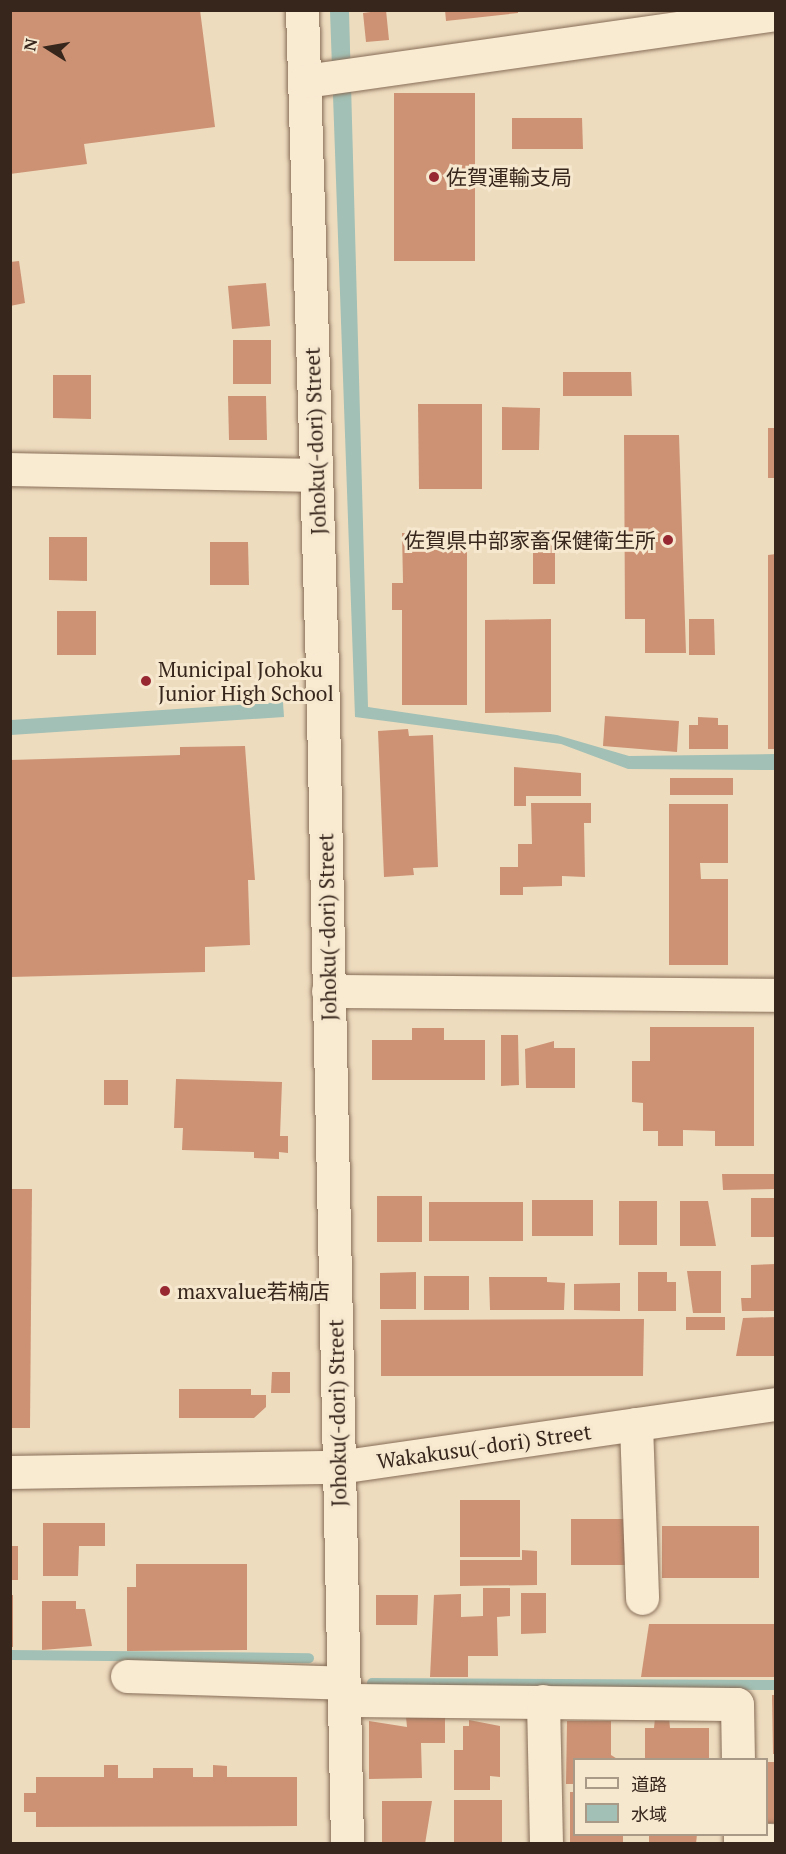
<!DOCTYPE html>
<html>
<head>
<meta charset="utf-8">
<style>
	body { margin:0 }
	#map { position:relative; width:786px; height:1854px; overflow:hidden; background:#eedcbf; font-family:"PT Serif","Noto Sans JP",serif }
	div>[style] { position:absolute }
	.water>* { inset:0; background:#a2c0b5 }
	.stream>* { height:10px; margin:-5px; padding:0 5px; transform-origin:5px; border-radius:5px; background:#a2c0b5 }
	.building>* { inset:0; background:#cd9274 }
	.roads { filter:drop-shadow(0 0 2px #876d57) drop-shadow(0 0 2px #876d57) }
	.street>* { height:33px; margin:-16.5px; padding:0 16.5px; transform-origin:16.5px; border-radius:16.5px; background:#f9ead2 }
	.secondary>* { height:33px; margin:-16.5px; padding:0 16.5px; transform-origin:16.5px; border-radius:16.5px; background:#f9ead2 }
	.dots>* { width:16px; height:16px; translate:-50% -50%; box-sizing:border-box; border:3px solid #f6e7cf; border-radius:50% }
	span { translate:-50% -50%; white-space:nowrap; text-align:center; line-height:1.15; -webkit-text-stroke:6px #f6e7cf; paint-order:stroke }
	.poi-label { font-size:21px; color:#36261c }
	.left { translate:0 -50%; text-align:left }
	.right { translate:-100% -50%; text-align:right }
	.street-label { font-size:21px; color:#36261c }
	.frame { position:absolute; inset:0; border:12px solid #36261c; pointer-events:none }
	.legend { position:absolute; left:573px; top:1758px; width:195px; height:78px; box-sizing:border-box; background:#f6e7cf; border:2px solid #a99a87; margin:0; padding:8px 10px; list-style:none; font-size:18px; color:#36261c }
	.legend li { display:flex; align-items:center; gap:12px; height:30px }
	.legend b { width:30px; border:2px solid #a99a87 }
	.north { position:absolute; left:18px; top:18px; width:60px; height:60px; -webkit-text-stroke:4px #f6e7cf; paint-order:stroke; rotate:281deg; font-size:16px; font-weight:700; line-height:24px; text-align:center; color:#36261c }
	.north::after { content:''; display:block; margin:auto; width:21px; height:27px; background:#36261c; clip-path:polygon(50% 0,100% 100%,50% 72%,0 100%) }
</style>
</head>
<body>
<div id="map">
	<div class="water">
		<i style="clip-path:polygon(330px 11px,349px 11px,368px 707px,557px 735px,629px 756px,775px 754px,775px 770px,628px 769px,561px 744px,355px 717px)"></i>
		<i style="clip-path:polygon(283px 702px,284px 717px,11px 735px,11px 720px)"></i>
	</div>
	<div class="stream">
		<i style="left:10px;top:1655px;width:299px;rotate:0.6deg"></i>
		<i style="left:372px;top:1683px;width:404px;rotate:0.3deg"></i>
	</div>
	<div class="building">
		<i style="clip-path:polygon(10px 10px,200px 10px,215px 127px,84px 144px,87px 164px,10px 174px)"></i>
		<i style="clip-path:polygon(386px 10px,389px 40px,366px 42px,363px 13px)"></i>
		<i style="clip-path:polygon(445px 10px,518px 10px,518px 13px,446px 21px)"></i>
		<i style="clip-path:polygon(394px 93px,475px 93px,475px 261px,394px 261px)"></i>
		<i style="clip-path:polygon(512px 118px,582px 118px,583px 149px,512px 149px)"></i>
		<i style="clip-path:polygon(19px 261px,25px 303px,10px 306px,10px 262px)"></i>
		<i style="clip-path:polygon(266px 283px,270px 326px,232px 329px,228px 286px)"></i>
		<i style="clip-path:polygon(233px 340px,271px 340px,271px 384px,233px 384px)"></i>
		<i style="clip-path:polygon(563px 372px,631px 372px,632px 396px,563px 396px)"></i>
		<i style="clip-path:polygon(53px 375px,91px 375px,91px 419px,53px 418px)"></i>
		<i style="clip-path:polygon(228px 396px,266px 396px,267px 440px,229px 440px)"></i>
		<i style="clip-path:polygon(418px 404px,482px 404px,482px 489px,419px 489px)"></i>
		<i style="clip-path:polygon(502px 407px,540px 408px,539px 450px,502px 450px)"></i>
		<i style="clip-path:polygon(768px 428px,776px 428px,776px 478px,768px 478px)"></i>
		<i style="clip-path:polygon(624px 435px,679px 435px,686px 653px,645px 653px,645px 619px,625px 619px)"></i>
		<i style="clip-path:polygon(533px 530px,555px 530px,555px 584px,533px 584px)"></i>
		<i style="clip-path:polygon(402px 533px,467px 533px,467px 705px,402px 705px,402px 610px,392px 610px,392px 583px,403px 583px)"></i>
		<i style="clip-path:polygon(49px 537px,87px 537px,87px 581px,49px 580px)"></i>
		<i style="clip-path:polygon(210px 542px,248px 542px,249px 585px,210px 585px)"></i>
		<i style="clip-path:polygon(776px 554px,776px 749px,768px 749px,768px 555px)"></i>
		<i style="clip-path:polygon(57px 611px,96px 611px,96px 655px,57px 655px)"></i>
		<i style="clip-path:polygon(551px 619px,551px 712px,485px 713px,485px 620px)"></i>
		<i style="clip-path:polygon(689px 619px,714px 619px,715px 655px,689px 655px)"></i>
		<i style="clip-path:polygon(605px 716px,679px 721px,677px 752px,603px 746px)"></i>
		<i style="clip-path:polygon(698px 717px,718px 718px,718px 725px,728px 725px,728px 749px,689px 749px,689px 725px,698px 725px)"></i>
		<i style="clip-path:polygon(408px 729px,409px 736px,433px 735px,438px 867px,413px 868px,414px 875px,384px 877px,378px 731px)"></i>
		<i style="clip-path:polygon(245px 746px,255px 880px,248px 880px,250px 945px,205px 947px,205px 972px,10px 977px,10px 760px,180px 755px,180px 747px)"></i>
		<i style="clip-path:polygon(514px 767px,581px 773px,581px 796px,526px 796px,526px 806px,514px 806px)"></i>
		<i style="clip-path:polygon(670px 778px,733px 778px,733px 795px,670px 795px)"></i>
		<i style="clip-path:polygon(531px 803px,591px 803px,591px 823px,584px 823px,585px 877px,562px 876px,562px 886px,523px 887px,523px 895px,500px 895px,500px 867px,518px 867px,518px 844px,532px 844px)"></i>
		<i style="clip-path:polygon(669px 804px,728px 804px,728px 863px,700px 863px,701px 879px,728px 879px,728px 965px,669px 965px)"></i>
		<i style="clip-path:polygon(650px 1027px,754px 1027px,754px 1146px,715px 1146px,715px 1131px,683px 1130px,683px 1146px,658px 1146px,658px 1131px,643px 1131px,643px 1103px,632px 1102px,632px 1061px,650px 1061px)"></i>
		<i style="clip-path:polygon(412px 1028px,444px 1028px,444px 1040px,485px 1040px,485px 1080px,372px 1080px,372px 1040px,412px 1040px)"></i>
		<i style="clip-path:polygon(501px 1035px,518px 1035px,519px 1085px,501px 1086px)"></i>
		<i style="clip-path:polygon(554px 1041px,554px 1048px,575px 1048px,575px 1088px,526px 1088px,525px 1049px)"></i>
		<i style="clip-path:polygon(176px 1079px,282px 1082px,280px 1136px,288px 1136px,288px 1153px,279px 1152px,279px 1159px,254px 1158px,254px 1152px,182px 1150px,183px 1128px,174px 1128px)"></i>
		<i style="clip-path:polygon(104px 1080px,128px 1080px,128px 1105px,104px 1105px)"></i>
		<i style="clip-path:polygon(722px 1174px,776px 1174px,776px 1189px,723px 1190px)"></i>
		<i style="clip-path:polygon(10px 1189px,32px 1189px,30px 1428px,10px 1428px)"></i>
		<i style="clip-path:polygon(377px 1196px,422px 1196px,422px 1242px,377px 1242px)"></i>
		<i style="clip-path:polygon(751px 1198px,776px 1198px,776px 1237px,751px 1237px)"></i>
		<i style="clip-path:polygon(532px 1200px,593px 1200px,593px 1236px,532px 1236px)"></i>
		<i style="clip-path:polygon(619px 1201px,657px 1201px,657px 1245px,619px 1245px)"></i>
		<i style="clip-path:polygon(680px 1201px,708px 1201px,716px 1246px,680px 1246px)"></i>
		<i style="clip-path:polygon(429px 1202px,523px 1202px,523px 1241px,429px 1241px)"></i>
		<i style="clip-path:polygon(776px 1264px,776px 1311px,742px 1311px,741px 1298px,751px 1298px,751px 1265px)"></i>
		<i style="clip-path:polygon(687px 1271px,721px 1271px,721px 1313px,693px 1313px)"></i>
		<i style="clip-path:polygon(416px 1272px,416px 1309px,380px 1309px,380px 1273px)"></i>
		<i style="clip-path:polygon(638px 1272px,667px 1272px,667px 1282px,676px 1282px,676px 1311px,638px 1311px)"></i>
		<i style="clip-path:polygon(424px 1276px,469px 1276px,469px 1310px,424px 1310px)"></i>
		<i style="clip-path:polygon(489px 1277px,547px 1277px,547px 1282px,565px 1283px,564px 1310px,490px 1310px)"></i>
		<i style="clip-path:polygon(620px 1283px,620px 1311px,574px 1310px,574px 1284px)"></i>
		<i style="clip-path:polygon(686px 1317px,725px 1317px,725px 1330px,686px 1330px)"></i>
		<i style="clip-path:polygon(776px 1317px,776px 1356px,736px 1356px,743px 1318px)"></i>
		<i style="clip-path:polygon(644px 1319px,643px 1376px,381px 1376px,381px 1320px)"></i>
		<i style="clip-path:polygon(272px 1372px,290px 1372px,290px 1393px,271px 1393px)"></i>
		<i style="clip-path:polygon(179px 1389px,251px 1389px,251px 1395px,266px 1395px,266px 1407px,254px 1418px,179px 1418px)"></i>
		<i style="clip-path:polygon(460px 1500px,520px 1500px,520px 1557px,460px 1557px)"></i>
		<i style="clip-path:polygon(571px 1519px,626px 1519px,626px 1565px,571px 1565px)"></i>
		<i style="clip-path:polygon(43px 1523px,105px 1523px,105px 1546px,79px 1546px,78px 1576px,43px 1576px)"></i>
		<i style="clip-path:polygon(662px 1526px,759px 1526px,759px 1578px,662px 1578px)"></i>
		<i style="clip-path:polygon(10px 1546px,18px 1546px,18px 1580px,10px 1580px)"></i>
		<i style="clip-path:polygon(522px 1550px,537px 1551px,537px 1585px,460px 1586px,460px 1560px,522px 1560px)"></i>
		<i style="clip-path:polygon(136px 1564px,247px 1564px,247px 1650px,127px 1651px,127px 1587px,136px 1587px)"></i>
		<i style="clip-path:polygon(483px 1588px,510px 1588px,510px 1616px,497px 1617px,498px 1656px,468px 1656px,468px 1677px,430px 1677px,434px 1595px,461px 1594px,461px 1617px,483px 1616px)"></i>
		<i style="clip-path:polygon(521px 1593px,546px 1593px,546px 1633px,521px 1634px)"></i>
		<i style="clip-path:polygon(10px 1595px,13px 1595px,13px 1647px,10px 1647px)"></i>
		<i style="clip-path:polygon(376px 1595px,418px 1595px,417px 1625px,376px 1625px)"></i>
		<i style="clip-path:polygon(42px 1601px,76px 1601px,76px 1609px,85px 1609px,92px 1646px,42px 1650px)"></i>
		<i style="clip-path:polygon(649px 1624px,776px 1624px,776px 1677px,641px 1677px)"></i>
		<i style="clip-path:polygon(772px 1695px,776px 1695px,776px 1754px,773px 1754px)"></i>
		<i style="clip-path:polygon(406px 1717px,445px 1717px,445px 1743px,421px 1743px,422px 1778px,369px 1779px,369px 1721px,407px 1727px)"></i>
		<i style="clip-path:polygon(655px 1718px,669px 1718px,670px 1728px,709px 1728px,709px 1760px,645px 1760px,645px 1728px,654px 1728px)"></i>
		<i style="clip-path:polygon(469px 1720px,500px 1726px,500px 1777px,490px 1776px,490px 1790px,454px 1790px,454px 1750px,463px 1750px,463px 1726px,469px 1726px)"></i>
		<i style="clip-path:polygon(567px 1721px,611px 1721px,611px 1755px,619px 1760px,574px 1760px,574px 1784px,566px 1784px)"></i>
		<i style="clip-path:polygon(766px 1762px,776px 1762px,776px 1823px,767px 1823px)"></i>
		<i style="clip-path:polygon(104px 1765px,118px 1765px,118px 1778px,153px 1778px,153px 1768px,193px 1768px,193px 1777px,213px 1777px,213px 1765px,227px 1766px,227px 1777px,297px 1777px,297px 1826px,36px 1827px,36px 1812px,24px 1812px,24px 1793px,36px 1793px,36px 1777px,104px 1777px)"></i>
		<i style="clip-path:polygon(570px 1792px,574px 1792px,574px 1834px,623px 1834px,623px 1844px,570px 1844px)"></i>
		<i style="clip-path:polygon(454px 1800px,502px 1800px,502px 1844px,454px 1844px)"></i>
		<i style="clip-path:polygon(382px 1801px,432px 1801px,425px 1844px,382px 1844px)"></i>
		<i style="clip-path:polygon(649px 1834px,697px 1834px,696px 1844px,649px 1844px)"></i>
	</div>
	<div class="roads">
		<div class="street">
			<i style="left:10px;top:469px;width:306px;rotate:1.1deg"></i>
			<i style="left:328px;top:991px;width:448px;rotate:0.5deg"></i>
			<i style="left:636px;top:1424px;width:174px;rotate:88deg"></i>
			<i style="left:127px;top:1676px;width:217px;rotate:1.8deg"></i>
			<i style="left:345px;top:1700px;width:392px;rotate:0.6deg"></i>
			<i style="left:737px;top:1704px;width:56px;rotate:89deg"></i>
			<i style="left:543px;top:1701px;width:143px;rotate:88.8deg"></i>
			<i style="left:740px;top:1834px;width:5px;rotate:90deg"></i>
			<i style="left:740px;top:1839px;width:36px;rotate:2deg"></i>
		</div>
		<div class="secondary">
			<i style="left:302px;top:10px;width:658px;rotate:88.26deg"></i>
			<i style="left:322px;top:668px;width:1176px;rotate:88.78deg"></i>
			<i style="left:305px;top:81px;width:476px;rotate:-8.1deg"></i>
			<i style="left:10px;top:1472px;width:328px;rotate:-0.9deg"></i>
			<i style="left:338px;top:1467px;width:443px;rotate:-8.2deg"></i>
		</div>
	</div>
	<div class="dots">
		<i style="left:434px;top:177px;background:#972731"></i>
		<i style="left:668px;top:540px;background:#972731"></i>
		<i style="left:146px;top:681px;background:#972731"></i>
		<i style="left:165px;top:1291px;background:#972731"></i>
	</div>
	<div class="poi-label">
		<span class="left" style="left:446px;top:177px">佐賀運輸支局</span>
		<span class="right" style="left:656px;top:540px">佐賀県中部家畜保健衛生所</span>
		<span class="left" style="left:158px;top:681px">Municipal Johoku<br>Junior High School</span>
		<span class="left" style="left:177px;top:1291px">maxvalue若楠店</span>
	</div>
	<div class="street-label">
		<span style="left:315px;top:441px;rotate:-92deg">Johoku(-dori) Street</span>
		<span style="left:327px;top:927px;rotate:-91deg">Johoku(-dori) Street</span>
		<span style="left:337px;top:1413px;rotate:-91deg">Johoku(-dori) Street</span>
		<span style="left:484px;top:1446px;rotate:-8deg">Wakakusu(-dori) Street</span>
	</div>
	<div class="frame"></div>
	<ul class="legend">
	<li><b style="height:8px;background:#f9ead2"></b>道路</li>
	<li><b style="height:16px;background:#a2c0b5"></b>水域</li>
	</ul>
	<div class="north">N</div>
</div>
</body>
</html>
